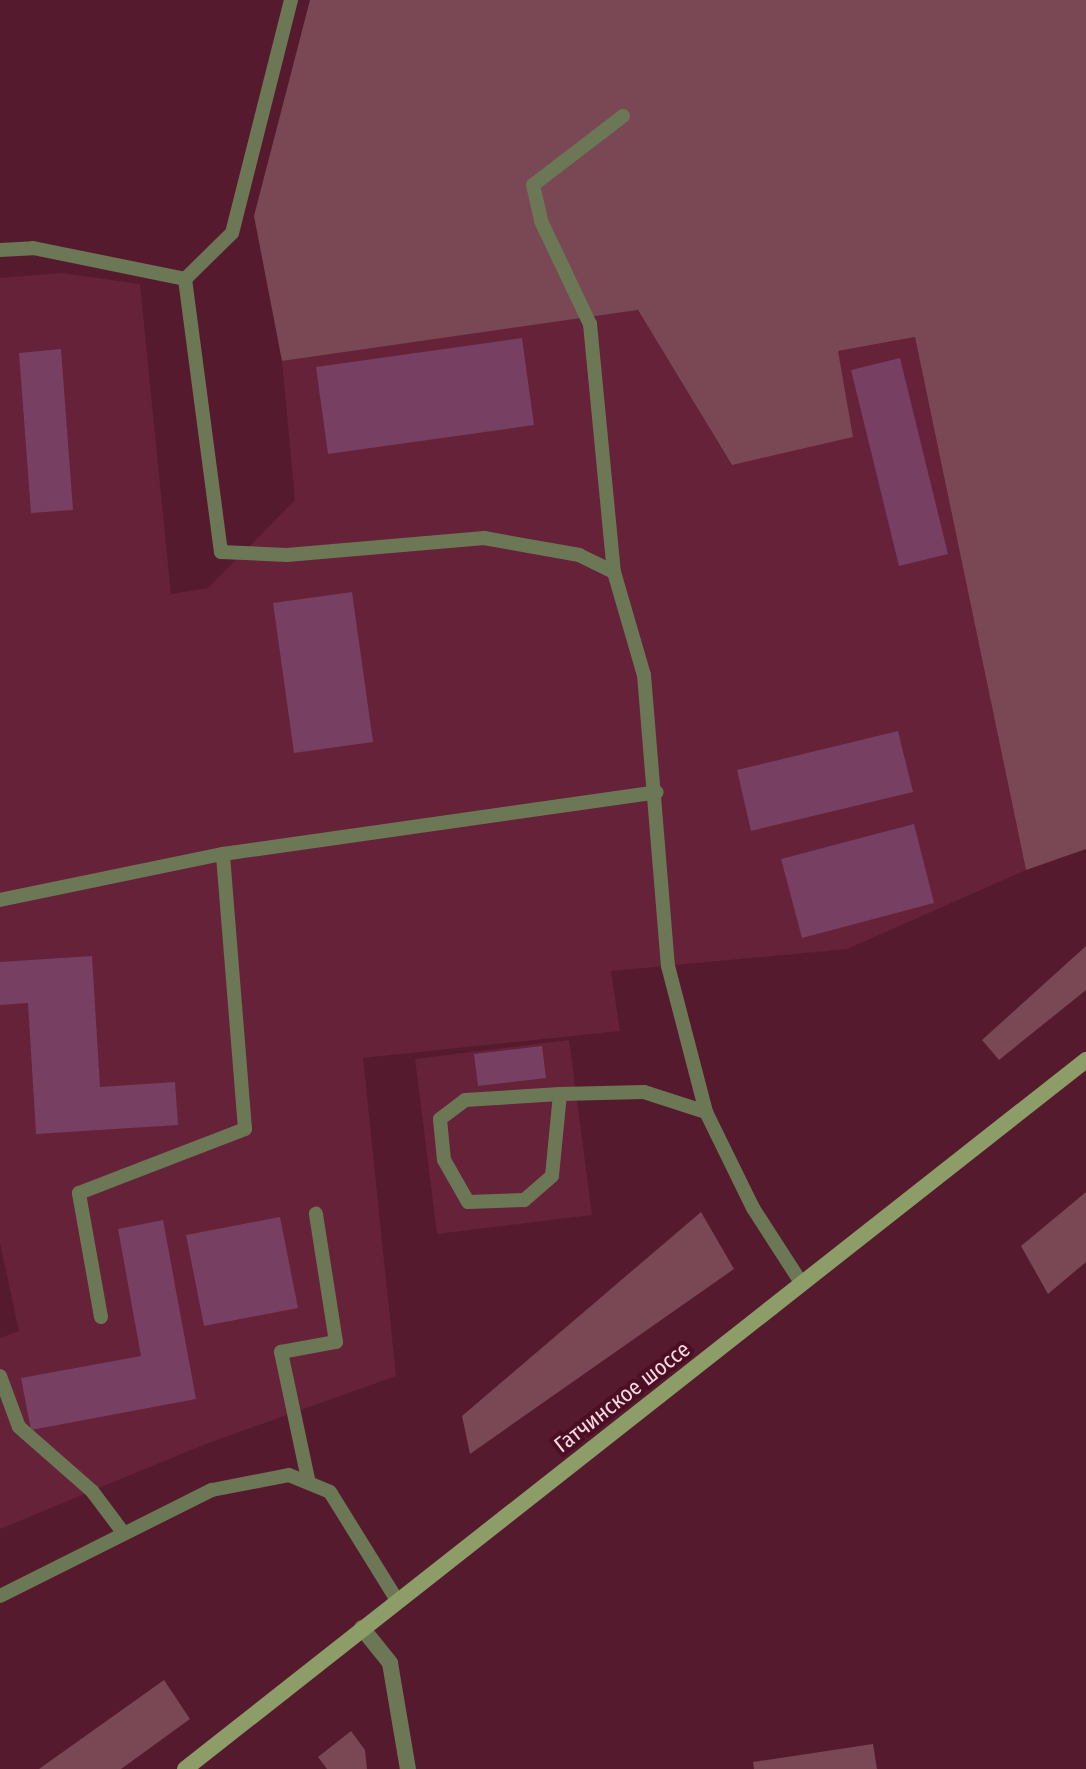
<!DOCTYPE html>
<html>
<head>
<meta charset="utf-8">
<style>
	body { margin:0 }
	#map { position:relative; width:1086px; height:1769px; overflow:hidden; background:#561a2f; font-family:"Fira Sans Condensed",sans-serif }
	div>[style] { position:absolute }
	.built>* { inset:0; background:#652238 }
	.green>* { inset:0; background:#7a4755 }
	.building>* { inset:0; background:#773f62 }
	.lane>* { height:14px; margin:-7px; padding:0 7px; transform-origin:7px; border-radius:7px; background:#6c7756 }
	.street>* { height:16px; margin:-8px; padding:0 8px; transform-origin:8px; border-radius:8px; background:#6c7756 }
	.secondary>* { height:16px; margin:-8px; padding:0 8px; transform-origin:8px; border-radius:8px; background:#8c9d67 }
	span { translate:-50% -50%; white-space:nowrap; text-align:center; line-height:1.15; -webkit-text-stroke:8px #4b0f25; paint-order:stroke }
	.street-label { font-size:22px; color:#fadae1 }
</style>
</head>
<body>
<div id="map">
	<div class="built">
		<i style="clip-path:polygon(61px 273px,140px 284px,171px 594px,208px 588px,295px 500px,282px 361px,638px 310px,732px 465px,838px 351px,915px 337px,1026px 870px,847px 949px,611px 971px,620px 1031px,363px 1058px,396px 1376px,203px 1445px,0 1529px,0 1338px,19px 1331px,0 1243px,0 278px)"></i>
		<i style="clip-path:polygon(569px 1040px,592px 1215px,437px 1234px,415px 1059px)"></i>
	</div>
	<div class="green">
		<i style="clip-path:polygon(310px 0,1086px 0,1086px 849px,1026px 870px,915px 337px,838px 351px,853px 437px,732px 465px,638px 310px,282px 361px,254px 216px)"></i>
		<i style="clip-path:polygon(1086px 946px,1086px 990px,999px 1060px,982px 1040px)"></i>
		<i style="clip-path:polygon(1086px 1192px,1086px 1262px,1048px 1294px,1021px 1246px)"></i>
		<i style="clip-path:polygon(701px 1212px,734px 1269px,470px 1454px,462px 1416px)"></i>
		<i style="clip-path:polygon(164px 1680px,190px 1719px,121px 1769px,39px 1769px)"></i>
		<i style="clip-path:polygon(351px 1731px,365px 1750px,367px 1769px,327px 1769px,318px 1757px)"></i>
		<i style="clip-path:polygon(873px 1744px,877px 1769px,754px 1769px,753px 1762px)"></i>
	</div>
	<div class="building">
		<i style="clip-path:polygon(522px 338px,534px 425px,328px 454px,316px 367px)"></i>
		<i style="clip-path:polygon(61px 349px,73px 510px,31px 513px,19px 353px)"></i>
		<i style="clip-path:polygon(900px 358px,948px 554px,899px 566px,851px 370px)"></i>
		<i style="clip-path:polygon(352px 592px,373px 742px,294px 753px,273px 603px)"></i>
		<i style="clip-path:polygon(898px 731px,913px 792px,751px 831px,737px 770px)"></i>
		<i style="clip-path:polygon(914px 824px,934px 903px,802px 938px,781px 859px)"></i>
		<i style="clip-path:polygon(92px 956px,100px 1087px,175px 1082px,178px 1125px,36px 1134px,28px 1003px,0 1005px,0 962px)"></i>
		<i style="clip-path:polygon(542px 1046px,546px 1078px,478px 1086px,474px 1054px)"></i>
		<i style="clip-path:polygon(280px 1217px,298px 1308px,204px 1326px,186px 1235px)"></i>
		<i style="clip-path:polygon(163px 1220px,196px 1399px,31px 1430px,21px 1378px,141px 1356px,118px 1229px)"></i>
	</div>
	<div class="lane">
		<i style="left:291px;top:0;width:240px;rotate:104.2deg"></i>
		<i style="left:232px;top:233px;width:66px;rotate:135.6deg"></i>
		<i style="left:185px;top:279px;width:275px;rotate:82.5deg"></i>
		<i style="left:221px;top:552px;width:66px;rotate:2.6deg"></i>
		<i style="left:287px;top:555px;width:198px;rotate:-4.9deg"></i>
		<i style="left:484px;top:538px;width:97px;rotate:10.1deg"></i>
		<i style="left:579px;top:555px;width:39px;rotate:26deg"></i>
		<i style="left:623px;top:116px;width:113px;rotate:142.5deg"></i>
		<i style="left:533px;top:185px;width:37px;rotate:77deg"></i>
		<i style="left:541px;top:221px;width:114px;rotate:64.6deg"></i>
		<i style="left:590px;top:324px;width:249px;rotate:84.5deg"></i>
		<i style="left:614px;top:572px;width:107px;rotate:73.8deg"></i>
		<i style="left:644px;top:675px;width:292px;rotate:85.3deg"></i>
		<i style="left:668px;top:966px;width:151px;rotate:75.4deg"></i>
		<i style="left:706px;top:1112px;width:107px;rotate:63.9deg"></i>
		<i style="left:753px;top:1208px;width:90px;rotate:57.2deg"></i>
		<i style="left:0;top:250px;width:33px;rotate:-3deg"></i>
		<i style="left:33px;top:248px;width:155px;rotate:11.5deg"></i>
		<i style="left:0;top:900px;width:228px;rotate:-11.7deg"></i>
		<i style="left:223px;top:854px;width:438px;rotate:-8.1deg"></i>
		<i style="left:560px;top:1094px;width:82px;rotate:95.6deg"></i>
		<i style="left:552px;top:1176px;width:37px;rotate:139deg"></i>
		<i style="left:524px;top:1200px;width:56px;rotate:178deg"></i>
		<i style="left:468px;top:1202px;width:48px;rotate:-119.7deg"></i>
		<i style="left:444px;top:1160px;width:41px;rotate:-95.6deg"></i>
		<i style="left:440px;top:1119px;width:31px;rotate:-37deg"></i>
		<i style="left:465px;top:1100px;width:95px;rotate:-3.6deg"></i>
		<i style="left:560px;top:1094px;width:84px;rotate:-1.4deg"></i>
		<i style="left:644px;top:1092px;width:65px;rotate:17.9deg"></i>
		<i style="left:101px;top:1317px;width:126px;rotate:-100.1deg"></i>
		<i style="left:79px;top:1193px;width:178px;rotate:-21.1deg"></i>
		<i style="left:245px;top:1129px;width:276px;rotate:-94.6deg"></i>
		<i style="left:0;top:1376px;width:54px;rotate:69.6deg"></i>
		<i style="left:19px;top:1427px;width:97px;rotate:41.2deg"></i>
		<i style="left:92px;top:1491px;width:50px;rotate:53.1deg"></i>
		<i style="left:308px;top:1479px;width:130px;rotate:-102deg"></i>
		<i style="left:281px;top:1352px;width:56px;rotate:-10.3deg"></i>
		<i style="left:336px;top:1342px;width:130px;rotate:-98.9deg"></i>
		<i style="left:0;top:1596px;width:237px;rotate:-26.6deg"></i>
		<i style="left:212px;top:1490px;width:78px;rotate:-11deg"></i>
		<i style="left:289px;top:1475px;width:44px;rotate:22.5deg"></i>
		<i style="left:330px;top:1492px;width:127px;rotate:58.2deg"></i>
	</div>
	<div class="street">
		<i style="left:362px;top:1628px;width:45px;rotate:51.3deg"></i>
		<i style="left:390px;top:1663px;width:108px;rotate:80.4deg"></i>
	</div>
	<div class="secondary">
		<i style="left:185px;top:1769px;width:1147px;rotate:-38.2deg"></i>
	</div>
	<div class="street-label">
		<span style="left:622px;top:1397px;rotate:-38deg">Гатчинское шоссе</span>
	</div>
</div>
</body>
</html>
